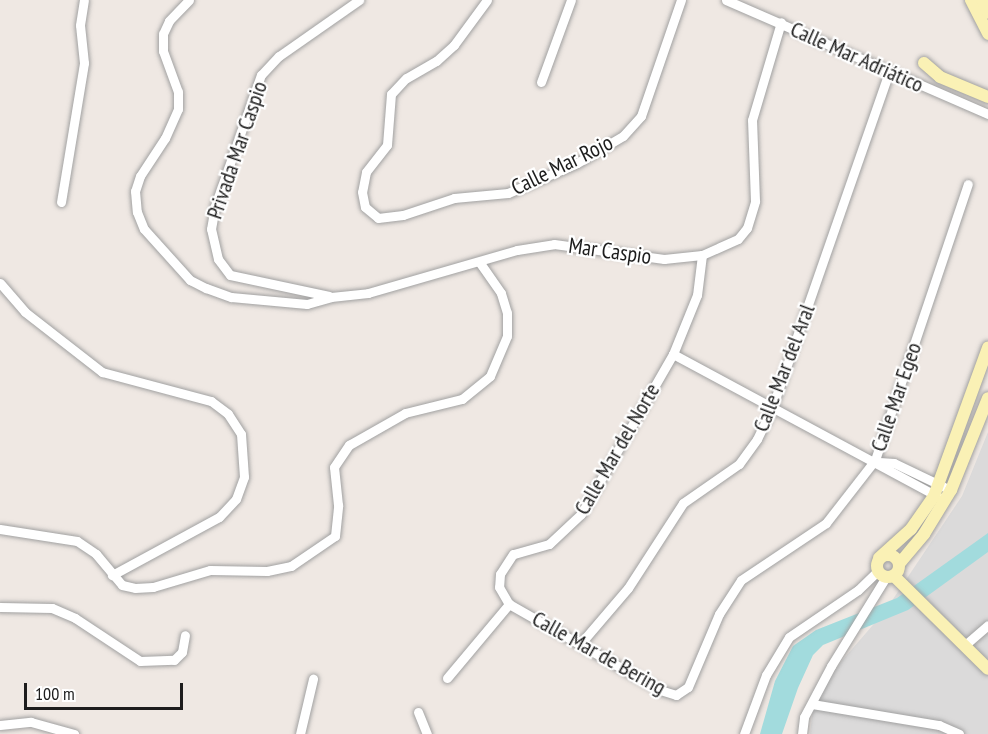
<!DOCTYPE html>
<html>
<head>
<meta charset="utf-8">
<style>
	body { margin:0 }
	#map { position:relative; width:988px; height:734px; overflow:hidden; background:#efe8e3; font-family:"PT Sans Narrow",sans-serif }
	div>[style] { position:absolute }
	.residential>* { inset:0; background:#dbdada }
	.water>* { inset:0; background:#a2dbdd }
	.roads { filter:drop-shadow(0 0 2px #a1a1a1) drop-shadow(0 0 2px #a1a1a1) }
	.street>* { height:9px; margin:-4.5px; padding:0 4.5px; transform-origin:4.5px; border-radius:4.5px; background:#fff }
	.secondary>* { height:12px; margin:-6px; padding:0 6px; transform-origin:6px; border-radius:6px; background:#faf1b5 }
	.secondary>.ring { margin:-6px; padding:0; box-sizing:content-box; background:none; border:12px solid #faf1b5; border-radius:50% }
	span { translate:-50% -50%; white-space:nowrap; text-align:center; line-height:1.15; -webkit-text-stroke:4.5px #fff; paint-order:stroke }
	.street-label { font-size:22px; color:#1d1d1d }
	.scale { position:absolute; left:24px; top:683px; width:159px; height:27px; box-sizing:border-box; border:3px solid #1d1d1d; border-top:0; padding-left:8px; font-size:18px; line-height:21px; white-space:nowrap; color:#1d1d1d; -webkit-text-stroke:4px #fff; paint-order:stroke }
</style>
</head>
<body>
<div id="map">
	<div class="residential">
		<i style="clip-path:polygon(988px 432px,988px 734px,810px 734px,813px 707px,819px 695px,840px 663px,885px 611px,962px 496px)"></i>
	</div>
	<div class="water">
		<i style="clip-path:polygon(988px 533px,988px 552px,908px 610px,823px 645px,813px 655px,798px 688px,782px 734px,760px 734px,775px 681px,793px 646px,816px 630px,897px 598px)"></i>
	</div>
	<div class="roads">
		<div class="street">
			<i style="left:189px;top:0;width:29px;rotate:134deg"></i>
			<i style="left:169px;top:21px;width:14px;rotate:115deg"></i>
			<i style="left:163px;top:34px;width:17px;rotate:90deg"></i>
			<i style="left:163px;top:51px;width:44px;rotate:69.9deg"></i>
			<i style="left:178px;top:92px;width:17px;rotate:90deg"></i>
			<i style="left:178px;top:109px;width:32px;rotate:114deg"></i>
			<i style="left:165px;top:138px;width:45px;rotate:123.3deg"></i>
			<i style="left:140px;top:176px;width:16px;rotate:108deg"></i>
			<i style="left:135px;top:191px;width:21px;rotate:85deg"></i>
			<i style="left:137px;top:212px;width:18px;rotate:68deg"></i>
			<i style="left:144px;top:229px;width:69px;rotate:48deg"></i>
			<i style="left:190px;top:280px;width:18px;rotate:27deg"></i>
			<i style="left:206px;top:288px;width:27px;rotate:20deg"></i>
			<i style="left:231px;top:297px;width:76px;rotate:5.3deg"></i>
			<i style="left:307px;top:304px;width:25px;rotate:-16deg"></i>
			<i style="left:331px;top:297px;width:37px;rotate:-6deg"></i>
			<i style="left:368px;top:293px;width:155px;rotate:-16.1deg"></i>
			<i style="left:517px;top:250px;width:37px;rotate:-9deg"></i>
			<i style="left:554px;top:244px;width:111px;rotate:7.8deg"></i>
			<i style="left:664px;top:259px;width:38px;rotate:-6deg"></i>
			<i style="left:702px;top:255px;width:39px;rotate:-24deg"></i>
			<i style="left:738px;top:239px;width:14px;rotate:-51deg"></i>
			<i style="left:747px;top:228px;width:28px;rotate:-73deg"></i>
			<i style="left:755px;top:201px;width:81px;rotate:-92.1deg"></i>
			<i style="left:752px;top:120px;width:102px;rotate:-73.5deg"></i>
			<i style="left:487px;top:0;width:56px;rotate:126.3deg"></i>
			<i style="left:454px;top:45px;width:24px;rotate:138deg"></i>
			<i style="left:436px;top:61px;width:34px;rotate:150deg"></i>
			<i style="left:406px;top:78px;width:22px;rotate:133deg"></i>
			<i style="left:391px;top:94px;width:51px;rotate:94.5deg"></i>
			<i style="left:387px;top:145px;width:34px;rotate:128deg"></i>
			<i style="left:366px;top:172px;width:20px;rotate:101deg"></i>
			<i style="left:362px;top:192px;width:15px;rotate:79deg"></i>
			<i style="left:365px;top:207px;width:17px;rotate:40deg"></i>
			<i style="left:378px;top:218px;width:25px;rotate:-7deg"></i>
			<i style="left:403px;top:215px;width:54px;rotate:-18.4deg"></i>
			<i style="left:454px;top:198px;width:54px;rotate:-5.3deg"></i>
			<i style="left:508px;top:193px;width:75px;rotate:-23.5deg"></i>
			<i style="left:577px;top:163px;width:53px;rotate:-30.4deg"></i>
			<i style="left:623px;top:136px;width:27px;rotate:-48deg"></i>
			<i style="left:641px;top:116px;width:123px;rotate:-71deg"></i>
			<i style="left:726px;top:0;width:286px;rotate:23.5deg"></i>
			<i style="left:541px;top:82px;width:87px;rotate:-69.9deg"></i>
			<i style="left:61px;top:202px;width:141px;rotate:-80.6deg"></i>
			<i style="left:84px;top:63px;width:38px;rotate:-96deg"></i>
			<i style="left:80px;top:25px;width:25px;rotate:-81deg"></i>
			<i style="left:702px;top:255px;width:40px;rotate:97.1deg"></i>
			<i style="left:697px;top:295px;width:64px;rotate:112.1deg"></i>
			<i style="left:673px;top:354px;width:185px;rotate:119.9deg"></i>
			<i style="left:581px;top:514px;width:44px;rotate:136.8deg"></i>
			<i style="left:549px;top:544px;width:37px;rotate:164deg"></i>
			<i style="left:513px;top:554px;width:24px;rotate:123deg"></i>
			<i style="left:500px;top:574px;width:13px;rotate:94deg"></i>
			<i style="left:499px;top:587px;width:20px;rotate:60deg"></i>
			<i style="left:509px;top:604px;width:174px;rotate:29.7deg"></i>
			<i style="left:660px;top:690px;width:17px;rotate:17deg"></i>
			<i style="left:676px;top:695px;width:14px;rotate:-34deg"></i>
			<i style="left:688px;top:687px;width:79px;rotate:-67deg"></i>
			<i style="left:719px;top:614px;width:40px;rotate:-57.1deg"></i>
			<i style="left:741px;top:580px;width:102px;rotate:-33.8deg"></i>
			<i style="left:826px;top:523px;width:80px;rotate:-52.1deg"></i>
			<i style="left:875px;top:460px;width:291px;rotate:-71.4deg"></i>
			<i style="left:0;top:283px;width:38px;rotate:49deg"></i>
			<i style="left:25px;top:312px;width:98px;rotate:37.9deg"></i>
			<i style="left:102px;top:372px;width:113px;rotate:14.9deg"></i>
			<i style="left:211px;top:401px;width:21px;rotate:37deg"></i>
			<i style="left:228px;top:414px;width:24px;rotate:57deg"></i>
			<i style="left:241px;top:434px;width:43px;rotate:86deg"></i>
			<i style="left:244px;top:477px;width:23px;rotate:110deg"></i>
			<i style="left:236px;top:499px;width:25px;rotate:133deg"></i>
			<i style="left:219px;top:517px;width:122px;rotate:151.5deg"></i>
			<i style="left:329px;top:296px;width:101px;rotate:-168deg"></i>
			<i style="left:230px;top:275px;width:20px;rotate:-127deg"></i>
			<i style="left:218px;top:259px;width:31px;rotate:-103deg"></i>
			<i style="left:211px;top:229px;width:23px;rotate:-80deg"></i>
			<i style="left:215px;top:206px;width:139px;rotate:-70.7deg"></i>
			<i style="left:261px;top:75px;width:26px;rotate:-47deg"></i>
			<i style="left:279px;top:56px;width:98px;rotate:-35deg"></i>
			<i style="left:673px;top:354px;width:303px;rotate:28.3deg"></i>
			<i style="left:879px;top:462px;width:15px;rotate:4deg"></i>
			<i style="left:894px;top:463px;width:55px;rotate:25.6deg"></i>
			<i style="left:0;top:529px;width:78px;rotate:8.9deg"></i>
			<i style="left:77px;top:541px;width:23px;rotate:34deg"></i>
			<i style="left:96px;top:554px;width:40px;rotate:50deg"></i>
			<i style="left:122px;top:585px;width:13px;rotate:13deg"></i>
			<i style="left:135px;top:588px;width:18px;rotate:-3deg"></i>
			<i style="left:153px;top:587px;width:59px;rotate:-16.6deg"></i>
			<i style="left:210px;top:570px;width:57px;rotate:1deg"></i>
			<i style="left:267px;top:571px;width:25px;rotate:-12deg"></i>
			<i style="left:291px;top:566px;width:53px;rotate:-34.3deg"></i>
			<i style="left:335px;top:536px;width:31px;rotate:-84deg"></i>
			<i style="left:338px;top:505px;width:38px;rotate:-96deg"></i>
			<i style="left:334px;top:467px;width:27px;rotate:-56deg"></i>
			<i style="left:349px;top:445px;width:64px;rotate:-29.7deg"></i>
			<i style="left:405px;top:413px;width:59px;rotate:-13.8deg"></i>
			<i style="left:462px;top:399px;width:36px;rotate:-39deg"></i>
			<i style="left:490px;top:376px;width:43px;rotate:-67deg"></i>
			<i style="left:507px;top:336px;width:23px;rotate:-90deg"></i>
			<i style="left:507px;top:313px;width:21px;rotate:-107deg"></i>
			<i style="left:501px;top:293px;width:37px;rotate:-125deg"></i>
			<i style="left:0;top:607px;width:52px;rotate:1.1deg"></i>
			<i style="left:52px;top:608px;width:25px;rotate:23deg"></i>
			<i style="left:75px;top:618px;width:78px;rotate:33.5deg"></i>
			<i style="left:140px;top:661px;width:34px;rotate:-2deg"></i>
			<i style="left:174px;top:660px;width:11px;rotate:-45deg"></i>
			<i style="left:182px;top:652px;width:17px;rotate:-80deg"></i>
			<i style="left:581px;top:643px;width:72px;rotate:-49.5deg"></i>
			<i style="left:628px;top:588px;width:101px;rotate:-57.1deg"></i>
			<i style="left:683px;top:503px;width:68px;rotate:-34.9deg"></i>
			<i style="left:739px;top:464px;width:31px;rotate:-54deg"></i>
			<i style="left:757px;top:439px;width:34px;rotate:-64deg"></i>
			<i style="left:772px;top:408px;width:356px;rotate:-70.8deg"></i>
			<i style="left:965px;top:645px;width:30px;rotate:-41deg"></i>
			<i style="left:447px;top:678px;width:97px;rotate:-50deg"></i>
			<i style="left:812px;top:704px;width:129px;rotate:9.4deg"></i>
			<i style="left:939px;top:725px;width:22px;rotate:24deg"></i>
			<i style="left:418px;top:712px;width:24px;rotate:68deg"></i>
			<i style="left:0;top:725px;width:31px;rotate:-6deg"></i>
			<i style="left:31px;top:722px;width:45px;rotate:15.6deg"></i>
			<i style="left:300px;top:734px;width:57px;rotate:-76.7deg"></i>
			<i style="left:744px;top:734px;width:63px;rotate:-69.6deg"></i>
			<i style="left:766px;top:675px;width:44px;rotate:-58.8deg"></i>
			<i style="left:789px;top:637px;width:83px;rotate:-34.3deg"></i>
			<i style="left:858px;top:590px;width:28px;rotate:-44deg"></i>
			<i style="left:802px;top:734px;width:17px;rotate:-83deg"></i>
			<i style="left:804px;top:717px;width:58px;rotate:-62.1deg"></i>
			<i style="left:831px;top:666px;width:105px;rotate:-58.3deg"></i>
		</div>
		<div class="secondary">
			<i style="left:971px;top:0;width:38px;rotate:63deg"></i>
			<i style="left:982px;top:0;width:14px;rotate:65deg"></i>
			<i style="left:924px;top:63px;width:21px;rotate:41deg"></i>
			<i style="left:940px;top:77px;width:52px;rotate:22.6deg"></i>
			<i class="ring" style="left:877px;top:555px;width:10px;height:10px"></i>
			<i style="left:879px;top:558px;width:43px;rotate:-42.2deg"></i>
			<i style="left:911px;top:529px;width:40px;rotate:-55.1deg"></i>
			<i style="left:934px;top:496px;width:158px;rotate:-70deg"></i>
			<i style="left:899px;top:564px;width:39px;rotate:-50deg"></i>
			<i style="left:924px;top:534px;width:52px;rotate:-58.5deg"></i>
			<i style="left:951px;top:490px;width:99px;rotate:-68.1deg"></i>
			<i style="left:894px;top:576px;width:132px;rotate:44.7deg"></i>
		</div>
	</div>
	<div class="street-label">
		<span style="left:857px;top:57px;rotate:24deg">Calle Mar Adriático</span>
		<span style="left:237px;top:150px;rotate:-71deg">Privada Mar Caspio</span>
		<span style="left:562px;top:165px;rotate:-26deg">Calle Mar Rojo</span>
		<span style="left:610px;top:251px;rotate:8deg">Mar Caspio</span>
		<span style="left:784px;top:368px;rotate:-69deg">Calle Mar del Aral</span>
		<span style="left:896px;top:397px;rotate:-71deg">Calle Mar Egeo</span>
		<span style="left:617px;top:449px;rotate:-60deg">Calle Mar del Norte</span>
		<span style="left:599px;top:653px;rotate:29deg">Calle Mar de Bering</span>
	</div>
	<div class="scale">100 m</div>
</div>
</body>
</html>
